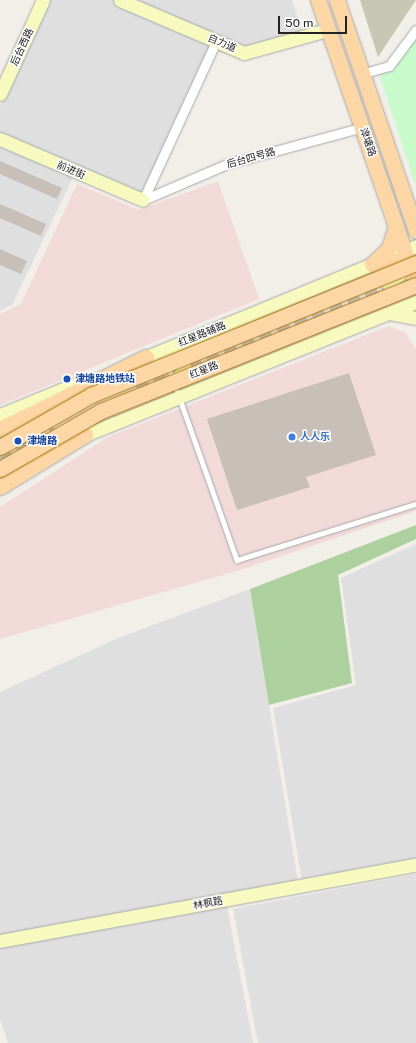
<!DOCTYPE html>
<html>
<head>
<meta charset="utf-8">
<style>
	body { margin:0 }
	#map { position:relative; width:416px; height:1043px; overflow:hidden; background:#f2efe9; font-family:"Public Sans","Noto Sans SC",sans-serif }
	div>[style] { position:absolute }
	.residential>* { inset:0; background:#e0dfdf }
	.commercial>* { inset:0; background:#f2dad9 }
	.construction>* { inset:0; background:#c7c7b4 }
	.forest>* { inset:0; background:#add19e }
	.park>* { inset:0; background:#c8facc }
	.building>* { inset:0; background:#c7bfb8 }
	.secondary-tunnel>* { height:13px; margin-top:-6.5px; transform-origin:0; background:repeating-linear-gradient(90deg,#c8c6c1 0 13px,transparent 0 19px) }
	.roads { filter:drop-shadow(0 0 1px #a9a9a9) drop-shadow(0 0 1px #a9a9a9) }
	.lane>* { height:4.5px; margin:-2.25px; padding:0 2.25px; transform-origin:2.25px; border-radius:2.25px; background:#fff }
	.street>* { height:9px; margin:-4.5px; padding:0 4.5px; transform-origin:4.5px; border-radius:4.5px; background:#fff }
	.secondary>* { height:13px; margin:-6.5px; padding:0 6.5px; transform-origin:6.5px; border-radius:6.5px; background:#f7fabf }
	.primary>* { height:15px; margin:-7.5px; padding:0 7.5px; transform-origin:7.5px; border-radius:7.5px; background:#fcd6a4 }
	.bridges { filter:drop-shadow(0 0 1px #a06b00) drop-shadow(0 0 1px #a06b00) }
	.primary-bridge>* { height:15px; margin:-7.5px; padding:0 7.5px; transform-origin:7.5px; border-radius:7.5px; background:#fcd6a4 }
	.dots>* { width:11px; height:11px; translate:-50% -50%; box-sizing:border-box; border:2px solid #fff; border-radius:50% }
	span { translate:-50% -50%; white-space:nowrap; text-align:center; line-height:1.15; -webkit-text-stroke:3px #fff; paint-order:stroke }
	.street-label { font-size:10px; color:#222 }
	.transit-label { font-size:10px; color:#164399; font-weight:700 }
	.left { translate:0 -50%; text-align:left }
	.shop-label { font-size:10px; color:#366cbe; font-weight:700 }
	.scale { position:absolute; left:278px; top:16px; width:69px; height:18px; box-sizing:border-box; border:2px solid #222; border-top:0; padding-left:5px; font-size:12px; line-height:14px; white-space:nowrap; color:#222; -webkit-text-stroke:3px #fff; paint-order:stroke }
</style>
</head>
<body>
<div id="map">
	<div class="residential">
		<i style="clip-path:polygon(49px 0,292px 0,306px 43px,245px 60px,212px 50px,141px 206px,73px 177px,12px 305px,0 311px,0 106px)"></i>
		<i style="clip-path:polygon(416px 544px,416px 860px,302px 881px,273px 708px,356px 685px,341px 578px)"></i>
		<i style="clip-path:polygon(250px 589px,298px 882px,225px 896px,253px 1043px,8px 1043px,0 1019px,0 692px,118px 638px)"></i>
		<i style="clip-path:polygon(416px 874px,416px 1043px,258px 1043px,233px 909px)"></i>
	</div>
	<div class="commercial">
		<i style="clip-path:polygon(218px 181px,259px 299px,0 405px,0 314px,21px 304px,77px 184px,139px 210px)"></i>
		<i style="clip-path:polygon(389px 326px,406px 333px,416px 350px,416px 511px,237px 571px,0 639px,0 507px,108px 437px)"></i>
	</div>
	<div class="construction">
		<i style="clip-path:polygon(360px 0,416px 0,378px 57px)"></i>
	</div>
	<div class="forest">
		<i style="clip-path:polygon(416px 525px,416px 539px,338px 575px,352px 683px,269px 705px,250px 589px)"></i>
	</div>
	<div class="park">
		<i style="clip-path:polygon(416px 24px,416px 187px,379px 74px)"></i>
	</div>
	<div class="building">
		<i style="clip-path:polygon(0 161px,62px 188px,57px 199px,0 174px)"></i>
		<i style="clip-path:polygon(0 204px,46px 224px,41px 236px,0 218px)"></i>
		<i style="clip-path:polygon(0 249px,27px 261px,21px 274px,0 265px)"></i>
		<i style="clip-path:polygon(349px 373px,376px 455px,306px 477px,310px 487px,237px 510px,207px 419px)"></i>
	</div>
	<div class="secondary-tunnel">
		<i style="left:137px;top:389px;width:272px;rotate:-22.7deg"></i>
		<i style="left:0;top:459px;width:62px;rotate:-27.8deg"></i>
	</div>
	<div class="roads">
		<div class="lane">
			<i style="left:163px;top:351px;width:222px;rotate:70.5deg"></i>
			<i style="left:237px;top:560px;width:188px;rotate:-17.4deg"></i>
		</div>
		<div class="street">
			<i style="left:361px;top:74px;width:29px;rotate:-16deg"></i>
			<i style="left:389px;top:66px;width:45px;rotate:-53.1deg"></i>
			<i style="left:143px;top:200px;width:91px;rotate:-23.2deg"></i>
			<i style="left:227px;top:164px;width:141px;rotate:-15.2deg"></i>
			<i style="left:143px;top:200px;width:175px;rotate:-65.3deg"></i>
		</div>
		<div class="secondary">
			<i style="left:120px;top:0;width:135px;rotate:23.1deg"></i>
			<i style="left:244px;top:53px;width:86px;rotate:-15.5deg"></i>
			<i style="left:0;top:94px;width:103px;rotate:-65.4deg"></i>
			<i style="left:0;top:139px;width:155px;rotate:23.1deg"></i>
			<i style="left:388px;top:284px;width:26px;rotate:-40deg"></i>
			<i style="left:390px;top:313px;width:26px;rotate:11deg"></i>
			<i style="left:137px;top:361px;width:302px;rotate:-22.4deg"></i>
			<i style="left:173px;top:384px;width:20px;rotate:-53deg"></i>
			<i style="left:0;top:415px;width:90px;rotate:-22.3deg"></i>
			<i style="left:85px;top:435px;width:357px;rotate:-21.9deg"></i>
			<i style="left:0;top:941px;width:423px;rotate:-10.4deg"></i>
		</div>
		<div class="primary">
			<i style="left:318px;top:0;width:301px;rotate:71deg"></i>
			<i style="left:337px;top:0;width:244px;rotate:71.1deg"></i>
			<i style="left:372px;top:264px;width:25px;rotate:-7deg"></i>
			<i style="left:397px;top:261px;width:19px;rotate:28deg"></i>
			<i style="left:372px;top:264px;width:23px;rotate:-43deg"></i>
			<i style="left:389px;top:248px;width:22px;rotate:-72deg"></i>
			<i style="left:0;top:429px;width:163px;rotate:-26.3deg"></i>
			<i style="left:0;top:487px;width:100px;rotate:-31.5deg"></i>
		</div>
	</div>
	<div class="bridges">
		<div class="primary-bridge">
			<i style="left:0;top:447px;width:105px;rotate:-29.7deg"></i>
			<i style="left:91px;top:395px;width:351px;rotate:-22.1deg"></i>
			<i style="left:0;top:469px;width:116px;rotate:-29.9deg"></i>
			<i style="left:101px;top:411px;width:339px;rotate:-21.8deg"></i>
		</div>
	</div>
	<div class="dots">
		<i style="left:67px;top:379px;background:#1a4fb4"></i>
		<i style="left:292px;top:437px;background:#3f7fe0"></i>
		<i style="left:18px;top:441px;background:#1a4fb4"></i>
	</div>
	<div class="street-label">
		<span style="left:222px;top:43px;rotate:23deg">自力道</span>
		<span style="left:22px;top:47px;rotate:-65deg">后台西路</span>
		<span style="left:368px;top:142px;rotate:71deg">津塘路</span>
		<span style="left:251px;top:158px;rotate:-16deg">后台四号路</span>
		<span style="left:71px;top:170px;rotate:23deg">前进街</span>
		<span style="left:202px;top:334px;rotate:-22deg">红星路辅路</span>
		<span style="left:204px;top:370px;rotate:-22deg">红星路</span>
		<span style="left:208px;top:903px;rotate:-10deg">林枫路</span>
	</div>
	<div class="transit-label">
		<span class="left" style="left:75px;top:379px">津塘路地铁站</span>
		<span class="left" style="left:27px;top:441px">津塘路</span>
	</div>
	<div class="shop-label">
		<span class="left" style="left:300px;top:437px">人人乐</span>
	</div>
	<div class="scale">50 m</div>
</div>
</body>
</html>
